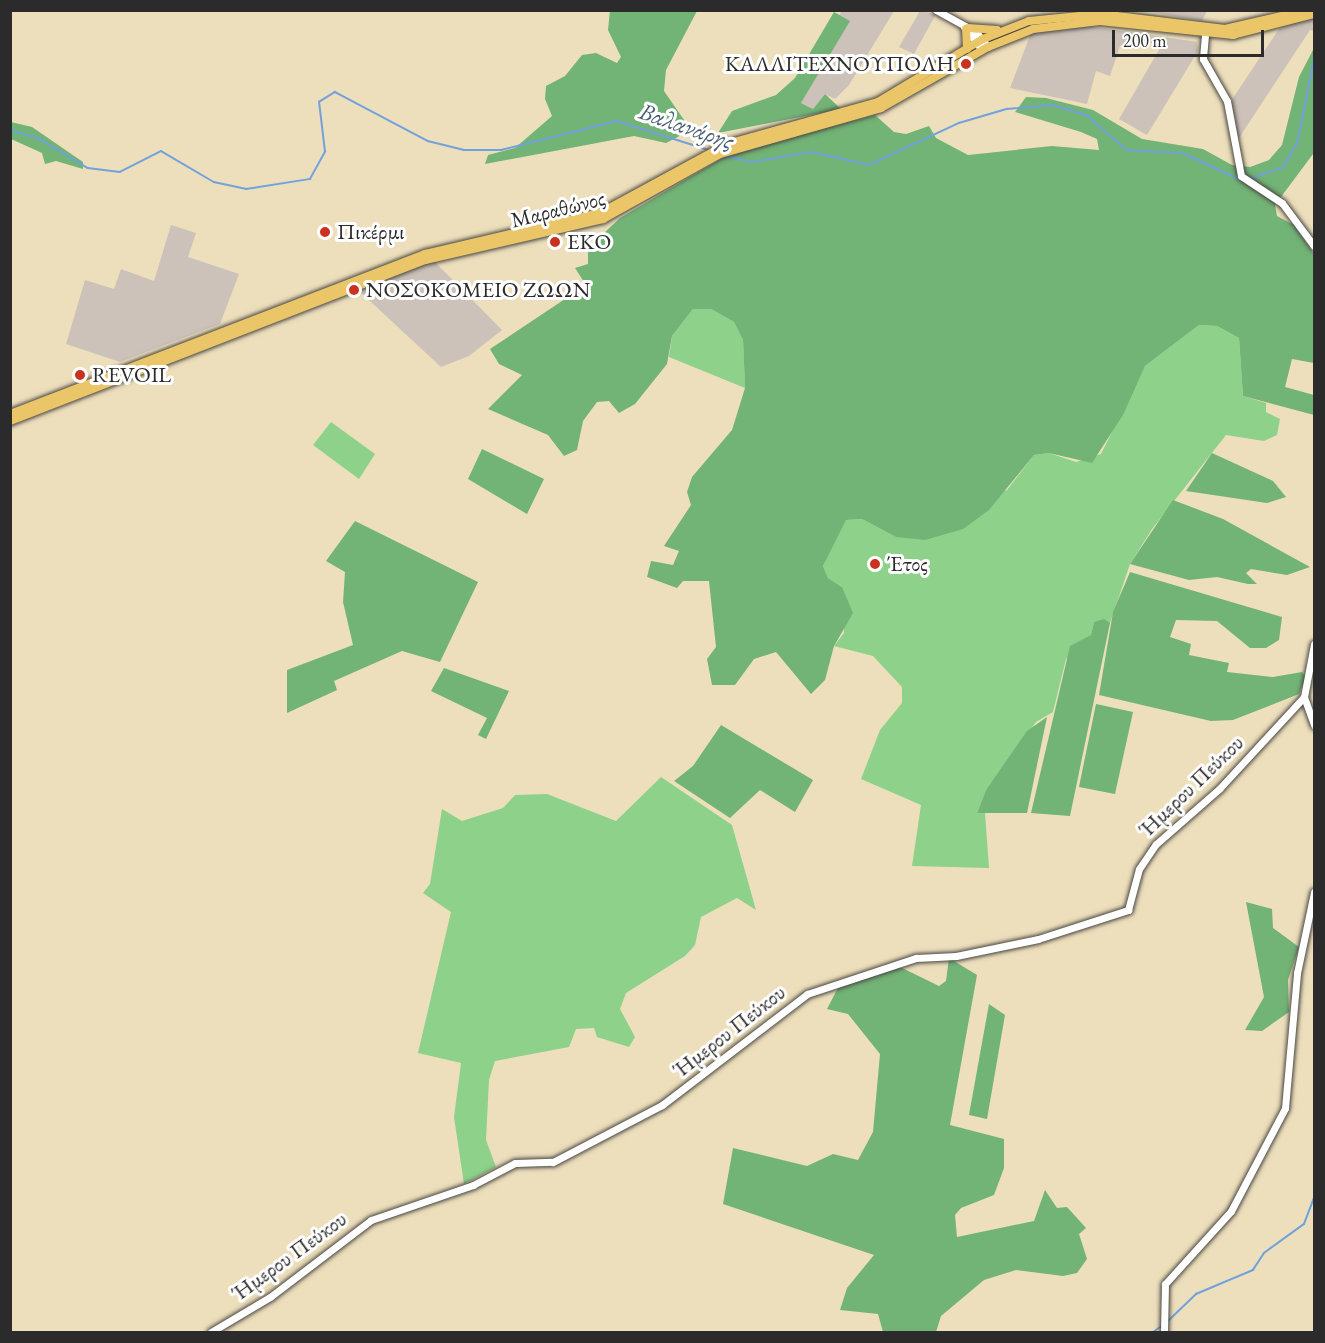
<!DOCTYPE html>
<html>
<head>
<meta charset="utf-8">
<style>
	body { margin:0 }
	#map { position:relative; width:1325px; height:1343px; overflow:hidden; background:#eddfbc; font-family:"EB Garamond",serif }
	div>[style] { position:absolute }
	.industrial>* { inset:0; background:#ccc2b9 }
	.green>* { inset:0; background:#8ed18a }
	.forest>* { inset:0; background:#72b376 }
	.stream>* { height:1.5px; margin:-0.75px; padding:0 0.75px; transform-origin:0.75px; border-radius:0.75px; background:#71a2db }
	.roads { filter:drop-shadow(0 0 2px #484641) drop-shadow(0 0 2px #484641) }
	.minor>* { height:7px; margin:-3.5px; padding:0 3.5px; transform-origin:3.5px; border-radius:3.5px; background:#fff }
	.major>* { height:8px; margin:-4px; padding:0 4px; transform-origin:4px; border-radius:4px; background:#ebc669 }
	.dots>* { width:16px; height:16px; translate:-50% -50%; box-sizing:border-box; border:3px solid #fff; border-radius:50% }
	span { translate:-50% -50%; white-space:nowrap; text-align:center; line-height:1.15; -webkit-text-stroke:6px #fff; paint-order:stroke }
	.poi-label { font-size:22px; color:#2b2b2b }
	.right { translate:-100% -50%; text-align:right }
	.left { translate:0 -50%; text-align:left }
	.street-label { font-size:22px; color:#2b2b2b }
	.water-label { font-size:24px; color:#475b71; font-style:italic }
	.frame { position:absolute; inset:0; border:12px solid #2b2b2b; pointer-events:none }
	.scale { position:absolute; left:1112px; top:30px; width:152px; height:27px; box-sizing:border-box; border:3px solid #2b2b2b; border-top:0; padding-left:8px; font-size:18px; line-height:21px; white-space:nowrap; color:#2b2b2b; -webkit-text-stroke:4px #fff; paint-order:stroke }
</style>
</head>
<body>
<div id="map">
	<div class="industrial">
		<i style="clip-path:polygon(842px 11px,894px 11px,849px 85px,835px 99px,825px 94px,813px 109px,801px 103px,849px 21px,839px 15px)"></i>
		<i style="clip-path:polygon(920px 11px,936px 14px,914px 54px,899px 47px)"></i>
		<i style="clip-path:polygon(1146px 11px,1207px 10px,1207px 11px,1202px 21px)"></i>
		<i style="clip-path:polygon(1314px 16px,1314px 31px,1310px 30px,1237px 141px,1229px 104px,1279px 29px)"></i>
		<i style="clip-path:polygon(1081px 25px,1197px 42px,1198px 51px,1147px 135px,1119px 119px,1160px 48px,1155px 44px,1138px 40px,1120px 46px,1110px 76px,1096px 71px,1087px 104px,1010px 88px,1031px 33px)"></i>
		<i style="clip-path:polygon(171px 225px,196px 233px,188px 257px,239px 274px,220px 324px,120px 362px,66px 344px,85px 280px,114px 289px,121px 269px,154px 281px)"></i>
		<i style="clip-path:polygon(433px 260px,502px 330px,469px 356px,441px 367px,357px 289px)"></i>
	</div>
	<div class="green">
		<i style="clip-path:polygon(693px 309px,711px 309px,734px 322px,743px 340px,745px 388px,669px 357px,672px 336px)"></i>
		<i style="clip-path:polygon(1199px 325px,1217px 326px,1239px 338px,1243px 396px,1266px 403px,1266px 412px,1280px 419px,1277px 435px,1264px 441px,1226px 435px,1152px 529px,1130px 564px,1110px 623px,1094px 622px,1091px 635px,1066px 659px,1053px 712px,1036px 722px,986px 790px,977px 813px,985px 813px,989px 868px,912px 866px,921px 805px,861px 779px,880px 730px,902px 703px,902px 687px,873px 656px,834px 646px,844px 633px,842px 587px,828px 578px,823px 566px,834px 538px,846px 520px,862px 519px,896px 537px,1007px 490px,1034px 455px,1049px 453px,1076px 462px,1101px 454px,1145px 366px)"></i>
		<i style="clip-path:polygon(331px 422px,375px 454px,359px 479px,313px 445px)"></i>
		<i style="clip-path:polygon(661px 777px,732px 825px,756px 910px,737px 898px,701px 917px,695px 945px,685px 956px,626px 993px,620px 1009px,635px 1037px,629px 1047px,597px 1037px,594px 1028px,576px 1029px,569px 1047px,495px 1061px,489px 1080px,486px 1140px,496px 1167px,464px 1184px,454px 1117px,461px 1063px,418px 1053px,451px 912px,423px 893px,430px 884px,442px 809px,462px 821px,503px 808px,515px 795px,547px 794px,616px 821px)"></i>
	</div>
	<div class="forest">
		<i style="clip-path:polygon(610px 10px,697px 11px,666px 70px,664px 91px,691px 130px,666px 143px,634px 136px,485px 164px,488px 155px,515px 148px,552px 116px,545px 99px,546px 86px,565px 76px,582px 55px,596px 53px,617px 63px,621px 57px,608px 30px)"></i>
		<i style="clip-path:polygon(834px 12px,850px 21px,801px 103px,813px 109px,825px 94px,841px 109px,718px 133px,732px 111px,776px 95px,795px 78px)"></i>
		<i style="clip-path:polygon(1314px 48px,1313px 154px,1275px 205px,1277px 216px,1294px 225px,1314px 254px,1314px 363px,1292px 359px,1285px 387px,1314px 395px,1314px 415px,1243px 396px,1239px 338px,1217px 326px,1199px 325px,1145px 366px,1123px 415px,1092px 463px,1049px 453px,1034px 455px,989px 510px,963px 529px,925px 540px,896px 537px,862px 519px,846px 520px,823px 566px,828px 578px,842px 587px,853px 613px,834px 646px,825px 680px,811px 694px,776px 652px,754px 659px,735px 685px,712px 685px,707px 659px,716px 647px,709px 581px,683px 581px,677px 588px,647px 577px,651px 561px,673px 565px,679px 551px,664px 546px,691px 505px,687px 492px,692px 477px,732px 430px,745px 388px,743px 340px,734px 322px,711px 309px,693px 309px,672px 336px,667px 364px,635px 404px,619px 413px,609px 401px,597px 402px,583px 421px,577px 450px,564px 456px,548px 435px,488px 409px,522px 375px,499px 364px,490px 349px,586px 285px,575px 268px,588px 264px,588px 248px,620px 218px,731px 153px,875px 115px,894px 132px,906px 134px,929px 126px,936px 138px,968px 155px,1052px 146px,1099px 150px,1097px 139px,1081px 132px,1015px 112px,1026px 97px,1046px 98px,1093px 110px,1142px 139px,1203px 149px,1232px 165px,1250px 167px,1269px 160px,1282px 145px,1299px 77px)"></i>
		<i style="clip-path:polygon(11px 122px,32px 127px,83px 162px,83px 169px,56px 161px,45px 164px,42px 153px,11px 139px)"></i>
		<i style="clip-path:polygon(482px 449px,544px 479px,527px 514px,468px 479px)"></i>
		<i style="clip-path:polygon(1212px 453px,1273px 481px,1286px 497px,1267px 503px,1186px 491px)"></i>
		<i style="clip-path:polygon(1173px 500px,1223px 519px,1310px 567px,1287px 575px,1251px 569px,1246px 573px,1257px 584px,1248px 584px,1217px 577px,1189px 580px,1130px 564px)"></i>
		<i style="clip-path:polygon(355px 521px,478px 582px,440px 662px,402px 651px,334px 681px,337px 690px,287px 713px,287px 670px,353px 645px,343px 602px,345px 572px,326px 561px)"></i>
		<i style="clip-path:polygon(1130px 572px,1282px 617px,1279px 640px,1266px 648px,1250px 648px,1217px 621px,1176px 620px,1170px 637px,1191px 644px,1189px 655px,1229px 663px,1227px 672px,1273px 677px,1302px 672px,1306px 677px,1299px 694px,1233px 720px,1211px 721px,1099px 695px,1113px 612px)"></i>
		<i style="clip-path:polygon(1104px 619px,1110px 623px,1070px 816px,1031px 813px,1070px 646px,1091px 635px,1094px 622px)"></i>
		<i style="clip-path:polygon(444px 668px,509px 691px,486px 739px,478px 735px,487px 718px,431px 691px)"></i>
		<i style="clip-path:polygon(1096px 704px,1133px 712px,1115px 794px,1079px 787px)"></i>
		<i style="clip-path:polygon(1047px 717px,1027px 813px,977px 813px,986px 790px,1027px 731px)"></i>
		<i style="clip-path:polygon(721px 725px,813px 780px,795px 812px,760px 790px,730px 818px,674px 781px,693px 766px)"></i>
		<i style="clip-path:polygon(1246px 902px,1272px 909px,1273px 928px,1299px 947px,1288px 980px,1289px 1012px,1262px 1031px,1245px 1030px,1264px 997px)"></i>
		<i style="clip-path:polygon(949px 958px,977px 975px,950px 1125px,1004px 1139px,1004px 1168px,994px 1195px,961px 1208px,955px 1215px,957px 1237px,1034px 1221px,1045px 1190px,1057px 1208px,1067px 1207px,1086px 1228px,1079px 1234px,1087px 1259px,1077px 1273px,1063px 1276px,1016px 1270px,984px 1280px,941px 1316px,936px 1332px,883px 1332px,878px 1314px,840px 1310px,847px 1288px,874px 1255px,723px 1204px,733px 1148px,807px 1166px,833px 1154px,858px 1160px,873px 1132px,880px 1054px,848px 1014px,827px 1009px,840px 984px,896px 965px,939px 986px,946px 981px)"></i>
		<i style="clip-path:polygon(989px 1004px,1005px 1015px,987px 1119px,969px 1115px)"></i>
	</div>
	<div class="stream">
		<i style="left:10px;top:130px;width:29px;rotate:16deg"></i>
		<i style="left:38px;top:138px;width:58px;rotate:31deg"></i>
		<i style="left:88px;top:168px;width:32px;rotate:7deg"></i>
		<i style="left:120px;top:172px;width:46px;rotate:-27.1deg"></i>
		<i style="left:161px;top:151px;width:61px;rotate:30.3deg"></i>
		<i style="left:214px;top:182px;width:33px;rotate:12deg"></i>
		<i style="left:246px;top:189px;width:65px;rotate:-8.9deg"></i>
		<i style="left:310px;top:179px;width:31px;rotate:-61deg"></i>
		<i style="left:325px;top:152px;width:50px;rotate:-96.8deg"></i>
		<i style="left:319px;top:102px;width:19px;rotate:-32deg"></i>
		<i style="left:335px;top:92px;width:105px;rotate:27.8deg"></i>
		<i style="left:428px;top:141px;width:36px;rotate:14deg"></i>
		<i style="left:463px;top:150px;width:38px"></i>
		<i style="left:501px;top:150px;width:120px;rotate:-14deg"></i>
		<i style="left:617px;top:121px;width:96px;rotate:17.5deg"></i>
		<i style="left:724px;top:156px;width:29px;rotate:12deg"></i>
		<i style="left:752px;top:162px;width:61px;rotate:-9.5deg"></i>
		<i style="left:812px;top:152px;width:58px;rotate:12.8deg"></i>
		<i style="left:869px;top:165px;width:99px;rotate:-25deg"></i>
		<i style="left:959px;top:123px;width:50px;rotate:-16.3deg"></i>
		<i style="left:1007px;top:109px;width:46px;rotate:-5deg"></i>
		<i style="left:1053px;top:105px;width:37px;rotate:17deg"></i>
		<i style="left:1088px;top:116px;width:52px;rotate:41.1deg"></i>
		<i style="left:1127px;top:150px;width:56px;rotate:3.1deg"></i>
		<i style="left:1183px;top:153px;width:64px;rotate:25deg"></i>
		<i style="left:1249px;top:179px;width:36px;rotate:-19deg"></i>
		<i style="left:1283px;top:167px;width:27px;rotate:-59deg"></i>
		<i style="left:1297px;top:144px;width:86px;rotate:-78.6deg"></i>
		<i style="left:1166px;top:1323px;width:42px;rotate:-44deg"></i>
		<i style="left:1196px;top:1294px;width:62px;rotate:-22.8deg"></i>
		<i style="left:1253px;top:1270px;width:20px;rotate:-57deg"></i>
		<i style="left:1264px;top:1253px;width:49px;rotate:-35.9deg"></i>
		<i style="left:1304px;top:1224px;width:28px;rotate:-69deg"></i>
		<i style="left:1153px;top:1332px;width:11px;rotate:-34deg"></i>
	</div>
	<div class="roads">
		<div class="minor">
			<i style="left:936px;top:10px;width:46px;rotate:28.8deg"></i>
			<i style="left:976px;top:32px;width:19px;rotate:51deg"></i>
			<i style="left:964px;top:27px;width:29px;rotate:52deg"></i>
			<i style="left:1205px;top:35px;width:24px;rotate:95deg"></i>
			<i style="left:1203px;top:59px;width:48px;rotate:60.3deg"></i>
			<i style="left:1227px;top:101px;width:76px;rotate:79.4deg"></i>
			<i style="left:1241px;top:176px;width:49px;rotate:33.4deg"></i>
			<i style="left:1282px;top:203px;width:54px;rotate:53.3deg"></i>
			<i style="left:1304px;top:697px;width:30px;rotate:70deg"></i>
			<i style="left:211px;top:1332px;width:69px;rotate:-30.7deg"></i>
			<i style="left:270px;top:1297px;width:127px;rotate:-37.3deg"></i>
			<i style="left:371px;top:1220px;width:108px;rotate:-18.9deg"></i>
			<i style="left:473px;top:1185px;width:47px;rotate:-27.6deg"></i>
			<i style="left:515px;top:1163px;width:38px;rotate:-2deg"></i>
			<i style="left:553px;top:1162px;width:123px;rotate:-27.6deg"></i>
			<i style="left:662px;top:1105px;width:183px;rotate:-37.4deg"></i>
			<i style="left:807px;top:994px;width:115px;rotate:-18.3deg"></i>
			<i style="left:916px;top:958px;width:40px;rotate:-2.9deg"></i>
			<i style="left:956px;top:956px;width:84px;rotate:-11.7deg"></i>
			<i style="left:1038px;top:939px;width:95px;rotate:-17.9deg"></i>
			<i style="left:1128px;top:910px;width:42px;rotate:-75deg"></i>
			<i style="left:1139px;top:869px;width:30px;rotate:-56deg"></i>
			<i style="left:1156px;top:844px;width:84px;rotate:-41.1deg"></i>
			<i style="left:1219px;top:789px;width:125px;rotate:-47.3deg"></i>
			<i style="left:1304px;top:697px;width:54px;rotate:-79.3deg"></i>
			<i style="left:1164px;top:1332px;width:48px;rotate:-88.8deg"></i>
			<i style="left:1165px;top:1284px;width:98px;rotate:-47.9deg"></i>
			<i style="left:1231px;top:1211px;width:116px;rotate:-62.3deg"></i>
			<i style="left:1285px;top:1108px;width:136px;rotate:-84.9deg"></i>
			<i style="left:1297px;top:973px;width:83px;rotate:-78.1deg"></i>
		</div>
		<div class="major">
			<i style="left:968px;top:28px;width:29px;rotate:4deg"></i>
			<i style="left:966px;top:29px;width:20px;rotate:87deg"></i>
			<i style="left:10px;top:414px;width:445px;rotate:-21.1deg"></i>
			<i style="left:425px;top:254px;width:180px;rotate:-13.2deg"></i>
			<i style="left:600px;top:213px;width:145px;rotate:-28.5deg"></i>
			<i style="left:727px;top:144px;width:157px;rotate:-15.5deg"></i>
			<i style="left:878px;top:102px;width:122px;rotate:-31deg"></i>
			<i style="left:983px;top:39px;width:49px;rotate:-21.4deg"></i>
			<i style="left:1029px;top:21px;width:71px;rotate:-5.6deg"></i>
			<i style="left:1100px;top:14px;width:126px;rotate:6.8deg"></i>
			<i style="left:1225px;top:29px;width:84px;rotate:-13deg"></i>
			<i style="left:10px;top:421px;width:446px;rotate:-21.2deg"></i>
			<i style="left:426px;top:260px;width:182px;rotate:-13deg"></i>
			<i style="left:603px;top:219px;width:134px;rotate:-29.1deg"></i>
			<i style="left:720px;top:154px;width:167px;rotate:-15.9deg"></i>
			<i style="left:881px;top:108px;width:123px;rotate:-29.7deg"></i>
			<i style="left:988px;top:47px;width:48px;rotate:-21.8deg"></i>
			<i style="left:1033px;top:29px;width:67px;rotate:-6.8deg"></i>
			<i style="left:1100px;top:21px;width:134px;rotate:6deg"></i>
			<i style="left:1233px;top:35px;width:84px;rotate:-14.5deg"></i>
		</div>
	</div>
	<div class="dots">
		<i style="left:966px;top:64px;background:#c8321e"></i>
		<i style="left:325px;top:232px;background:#c8321e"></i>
		<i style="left:555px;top:242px;background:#c8321e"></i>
		<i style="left:354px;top:290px;background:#c8321e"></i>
		<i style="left:80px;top:375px;background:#c8321e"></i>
		<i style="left:875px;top:564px;background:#c8321e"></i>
	</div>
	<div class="poi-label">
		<span class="right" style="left:954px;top:64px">ΚΑΛΛΙΤΕΧΝΟΥΠΟΛΗ</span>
		<span class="left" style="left:337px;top:232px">Πικέρμι</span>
		<span class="left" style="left:567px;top:242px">EKO</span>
		<span class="left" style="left:366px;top:290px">ΝΟΣΟΚΟΜΕΙΟ ΖΩΩΝ</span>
		<span class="left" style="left:92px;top:375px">REVOIL</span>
		<span class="left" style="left:887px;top:564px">Έτος</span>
	</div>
	<div class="street-label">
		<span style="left:558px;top:209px;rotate:-14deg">Μαραθώνος</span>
		<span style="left:1191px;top:786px;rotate:-44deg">Ήμερου Πεύκου</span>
		<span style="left:729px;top:1031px;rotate:-38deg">Ήμερου Πεύκου</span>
		<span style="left:289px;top:1256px;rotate:-36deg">Ήμερου Πεύκου</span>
	</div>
	<div class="water-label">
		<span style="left:687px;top:126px;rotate:19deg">Βαλανάρης</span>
	</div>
	<div class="frame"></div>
	<div class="scale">200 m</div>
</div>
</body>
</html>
